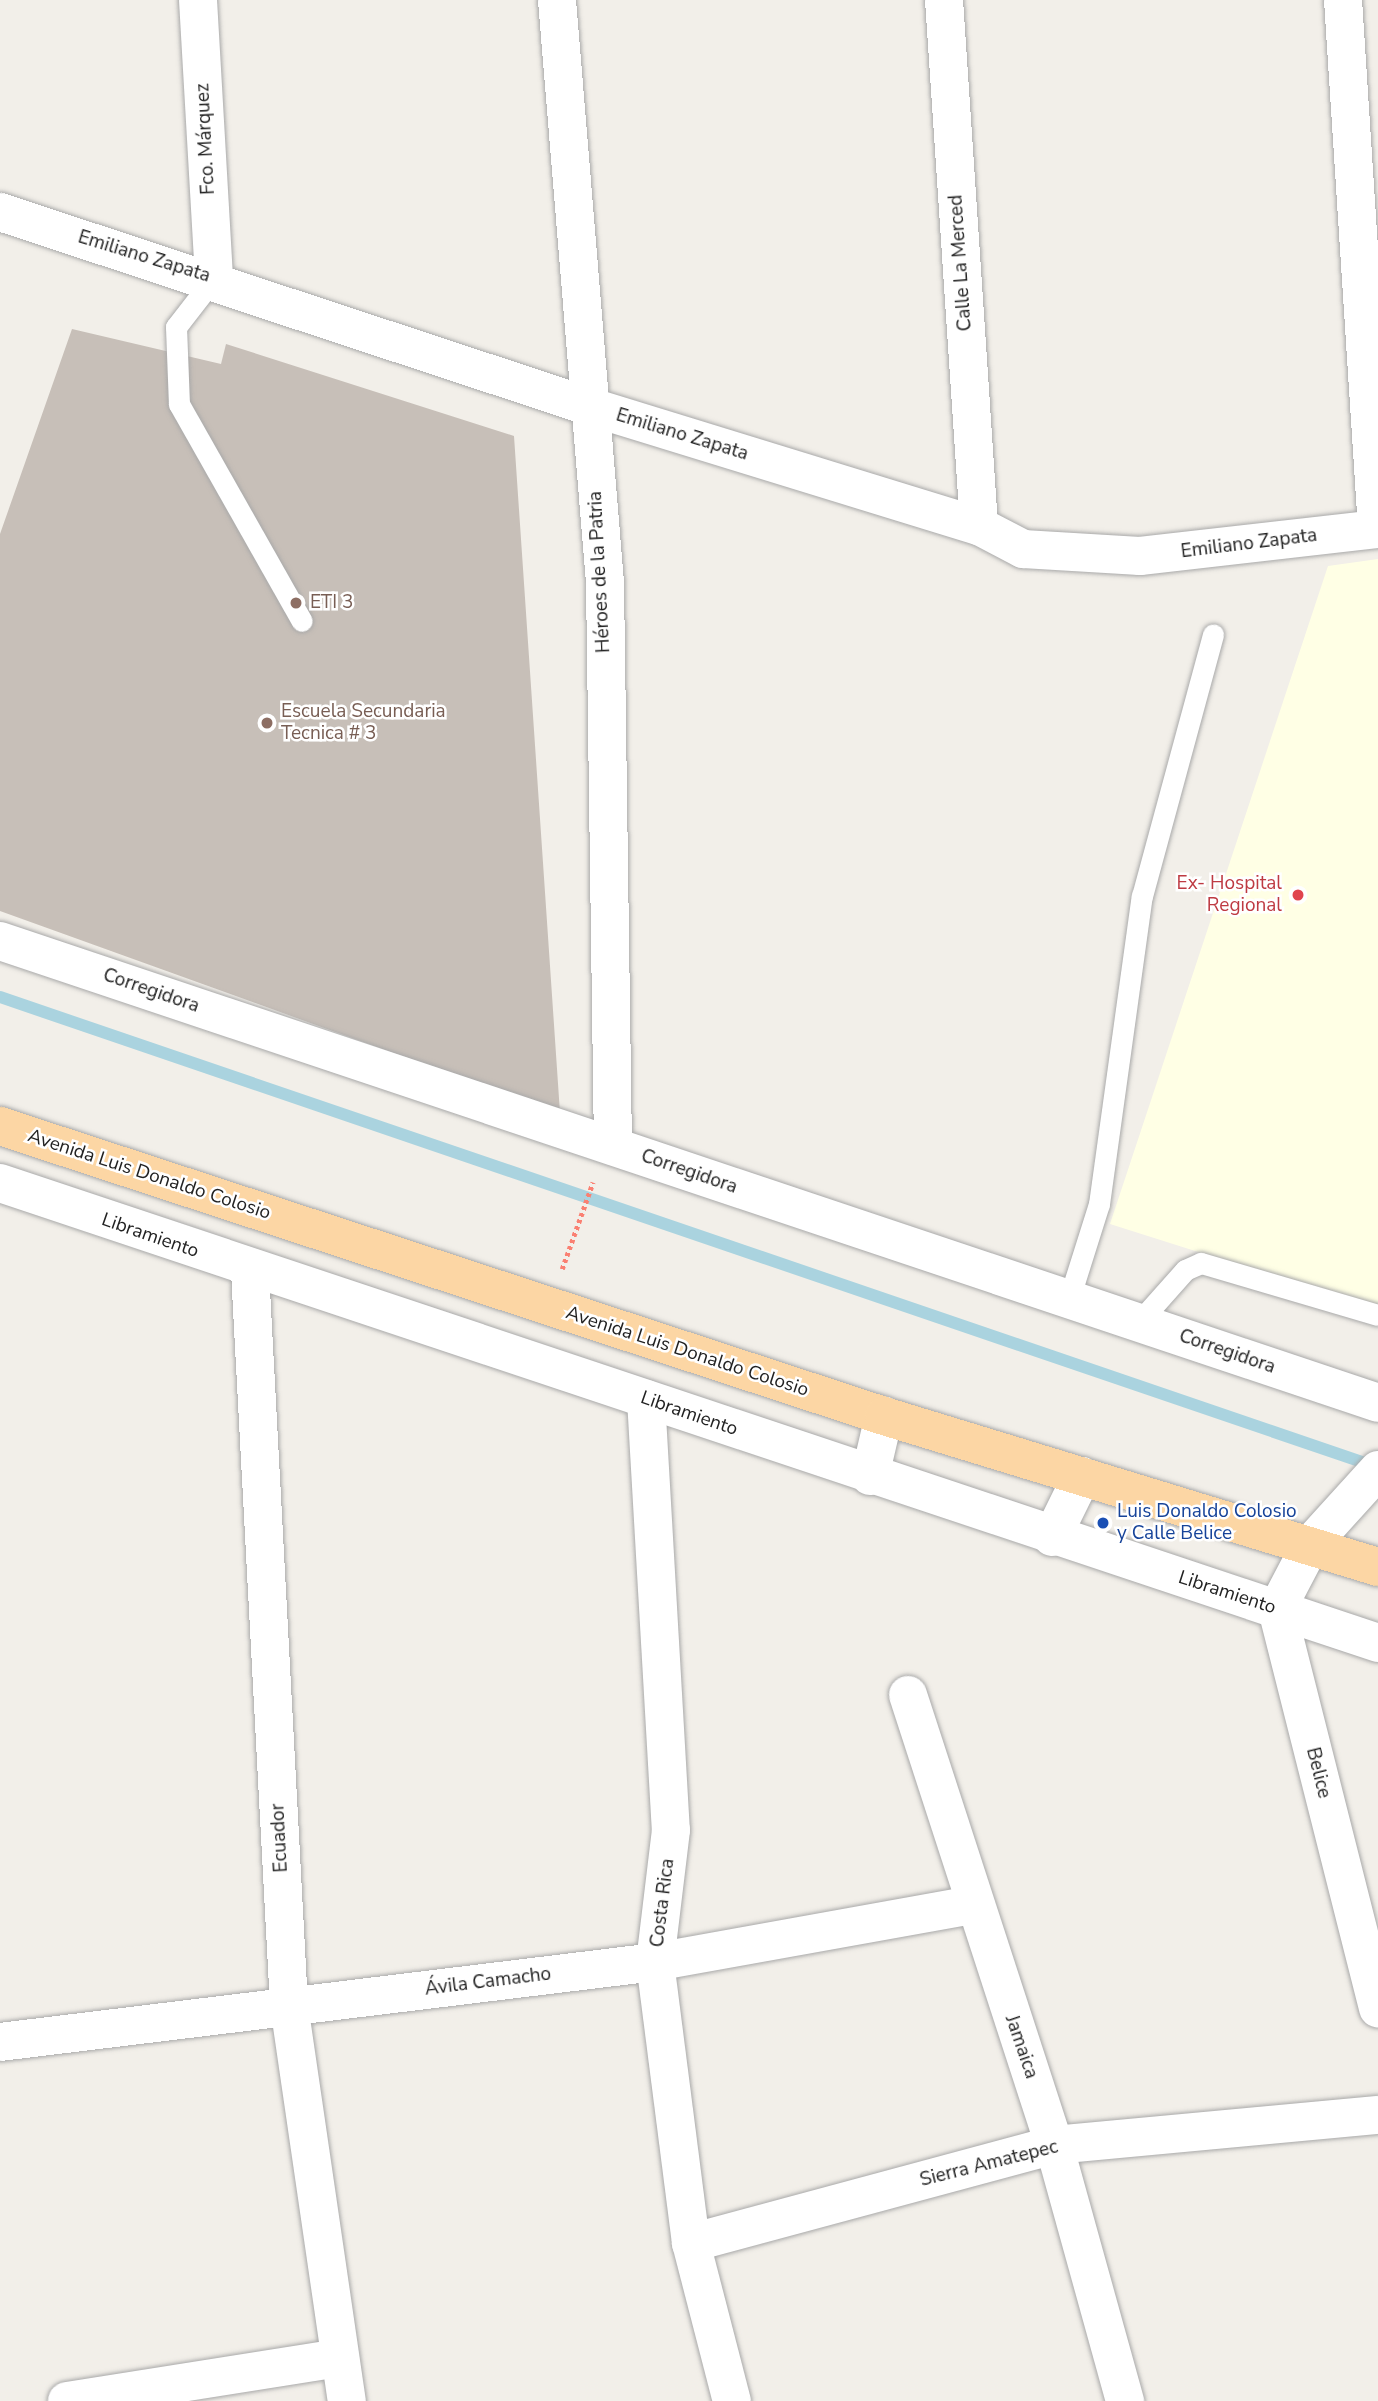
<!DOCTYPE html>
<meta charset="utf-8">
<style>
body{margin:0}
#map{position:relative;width:1378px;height:2401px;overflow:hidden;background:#f2efe9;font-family:"Nunito Sans",sans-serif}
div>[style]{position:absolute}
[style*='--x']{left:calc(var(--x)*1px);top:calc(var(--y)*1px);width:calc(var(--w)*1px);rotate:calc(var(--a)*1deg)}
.education>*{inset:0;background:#ffffe5}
.stream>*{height:12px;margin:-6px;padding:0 6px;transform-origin:6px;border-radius:6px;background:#aad3df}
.building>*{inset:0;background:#c7bfb8}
.path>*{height:4.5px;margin-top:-2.25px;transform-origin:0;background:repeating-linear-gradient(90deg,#fa8072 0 3.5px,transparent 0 7px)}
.roads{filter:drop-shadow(0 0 2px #a9a9a9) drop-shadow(0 0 2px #a9a9a9)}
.service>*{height:21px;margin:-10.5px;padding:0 10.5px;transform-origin:10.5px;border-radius:10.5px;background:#fff}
.minor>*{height:38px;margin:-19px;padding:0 19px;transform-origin:19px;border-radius:19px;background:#fff}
.tertiary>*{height:38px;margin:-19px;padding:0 19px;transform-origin:19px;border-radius:19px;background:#fff}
.primary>*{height:38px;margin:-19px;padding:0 19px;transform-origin:19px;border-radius:19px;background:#fcd6a4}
.dots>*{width:19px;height:19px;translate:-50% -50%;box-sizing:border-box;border:4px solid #fff;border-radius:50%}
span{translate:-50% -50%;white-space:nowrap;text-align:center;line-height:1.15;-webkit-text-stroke:5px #fff;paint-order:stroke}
.street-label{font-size:19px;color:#222}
.education-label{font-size:19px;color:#785e54}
.left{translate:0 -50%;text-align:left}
.health-label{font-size:19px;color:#be3a42}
.right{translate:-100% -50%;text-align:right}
.transit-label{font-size:19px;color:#164399}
</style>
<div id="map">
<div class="education">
<div style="clip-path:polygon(1378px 559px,1378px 1309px,1110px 1224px,1328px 566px)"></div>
</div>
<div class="stream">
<div style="--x:0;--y:997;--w:1452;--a:18.85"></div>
</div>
<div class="building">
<div style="clip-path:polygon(72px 329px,221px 364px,226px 344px,514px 436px,560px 1113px,0 911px,0 534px)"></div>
</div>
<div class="path">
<div style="--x:562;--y:1269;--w:92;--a:-70.4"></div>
</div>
<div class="roads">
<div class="service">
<div style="--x:214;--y:278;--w:62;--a:127.8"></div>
<div style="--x:176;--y:327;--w:77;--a:87.8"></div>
<div style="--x:179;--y:404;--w:249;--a:60.5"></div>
<div style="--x:1069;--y:1299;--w:100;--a:-72.5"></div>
<div style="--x:1099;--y:1204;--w:311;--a:-82.1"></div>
<div style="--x:1142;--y:896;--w:271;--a:-74.8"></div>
<div style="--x:1138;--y:1323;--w:71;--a:-48.4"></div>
<div style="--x:1185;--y:1270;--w:17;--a:-24"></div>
<div style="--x:1201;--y:1263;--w:184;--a:16.4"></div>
</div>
<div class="minor">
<div style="--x:198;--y:0;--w:278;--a:86.7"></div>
<div style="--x:557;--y:0;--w:585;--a:85.29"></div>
<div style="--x:605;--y:583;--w:563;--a:89.19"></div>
<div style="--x:944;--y:0;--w:527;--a:86.19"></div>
<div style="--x:1343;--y:0;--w:530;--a:86.32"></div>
<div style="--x:0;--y:212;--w:619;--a:18.26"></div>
<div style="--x:588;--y:406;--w:409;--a:17.1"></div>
<div style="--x:979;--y:526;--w:50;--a:27.6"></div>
<div style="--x:1023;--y:549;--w:117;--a:3.4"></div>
<div style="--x:1140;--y:556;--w:240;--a:-6.5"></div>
<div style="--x:0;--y:941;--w:1453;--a:18.53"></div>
<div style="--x:0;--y:1183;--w:1453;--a:18.46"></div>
<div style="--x:250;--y:1271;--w:735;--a:86.96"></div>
<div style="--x:289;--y:2005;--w:400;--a:81.7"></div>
<div style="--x:646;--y:1399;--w:432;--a:86.7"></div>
<div style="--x:671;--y:1830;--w:133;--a:96.9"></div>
<div style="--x:655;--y:1962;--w:283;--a:82.7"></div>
<div style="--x:691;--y:2243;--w:163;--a:75.5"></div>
<div style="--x:870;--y:1476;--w:62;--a:-76.9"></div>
<div style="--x:1052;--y:1537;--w:68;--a:-63.8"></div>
<div style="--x:1311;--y:1544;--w:73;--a:117.6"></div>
<div style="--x:1277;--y:1609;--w:412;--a:75.8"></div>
<div style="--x:908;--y:1695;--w:473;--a:72"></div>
<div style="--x:1054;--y:2145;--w:266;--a:74.5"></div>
<div style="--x:0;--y:2042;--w:660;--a:-6.96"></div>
<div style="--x:655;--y:1962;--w:323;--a:-10.2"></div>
<div style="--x:691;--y:2243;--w:376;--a:-15.1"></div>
<div style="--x:1054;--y:2145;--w:325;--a:-5.3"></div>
<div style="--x:67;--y:2401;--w:274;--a:-9"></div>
</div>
<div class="tertiary">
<div style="--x:1311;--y:1544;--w:100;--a:-47.8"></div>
</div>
<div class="primary">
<div style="--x:0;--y:1126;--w:930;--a:18.16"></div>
<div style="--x:884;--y:1416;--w:517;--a:17"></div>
</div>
</div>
<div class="dots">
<div style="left:296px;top:603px;background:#8d6e63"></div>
<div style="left:267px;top:723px;background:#8d6e63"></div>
<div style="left:1298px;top:895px;background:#e0444e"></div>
<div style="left:1103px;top:1523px;background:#1a4fb4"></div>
</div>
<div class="street-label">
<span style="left:206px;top:139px;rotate:-93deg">Fco. Márquez</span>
<span style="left:144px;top:257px;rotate:17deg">Emiliano Zapata</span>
<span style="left:961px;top:263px;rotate:-94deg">Calle La Merced</span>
<span style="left:682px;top:435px;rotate:17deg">Emiliano Zapata</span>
<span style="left:1249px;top:544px;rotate:-7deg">Emiliano Zapata</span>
<span style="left:600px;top:572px;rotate:-93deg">Héroes de la Patria</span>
<span style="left:151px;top:991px;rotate:19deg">Corregidora</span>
<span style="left:689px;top:1172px;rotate:19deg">Corregidora</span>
<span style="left:149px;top:1175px;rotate:18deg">Avenida Luis Donaldo Colosio</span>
<span style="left:150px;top:1236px;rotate:19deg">Libramiento</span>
<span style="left:687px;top:1352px;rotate:18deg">Avenida Luis Donaldo Colosio</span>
<span style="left:1227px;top:1352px;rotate:19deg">Corregidora</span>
<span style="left:689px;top:1414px;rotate:19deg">Libramiento</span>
<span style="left:1227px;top:1593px;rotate:18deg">Libramiento</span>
<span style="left:1318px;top:1773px;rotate:76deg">Belice</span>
<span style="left:280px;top:1838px;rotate:-93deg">Ecuador</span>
<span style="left:663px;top:1903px;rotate:-83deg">Costa Rica</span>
<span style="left:488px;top:1982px;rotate:-7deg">Ávila Camacho</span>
<span style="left:1021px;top:2047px;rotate:71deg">Jamaica</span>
<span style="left:989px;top:2164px;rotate:-14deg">Sierra Amatepec</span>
</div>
<div class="education-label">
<span class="left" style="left:310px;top:603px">ETI 3</span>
<span class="left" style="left:281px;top:723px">Escuela Secundaria<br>Tecnica # 3</span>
</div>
<div class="health-label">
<span class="right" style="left:1282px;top:895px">Ex- Hospital<br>Regional</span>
</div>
<div class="transit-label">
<span class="left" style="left:1117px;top:1523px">Luis Donaldo Colosio<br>y Calle Belice</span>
</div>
</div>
